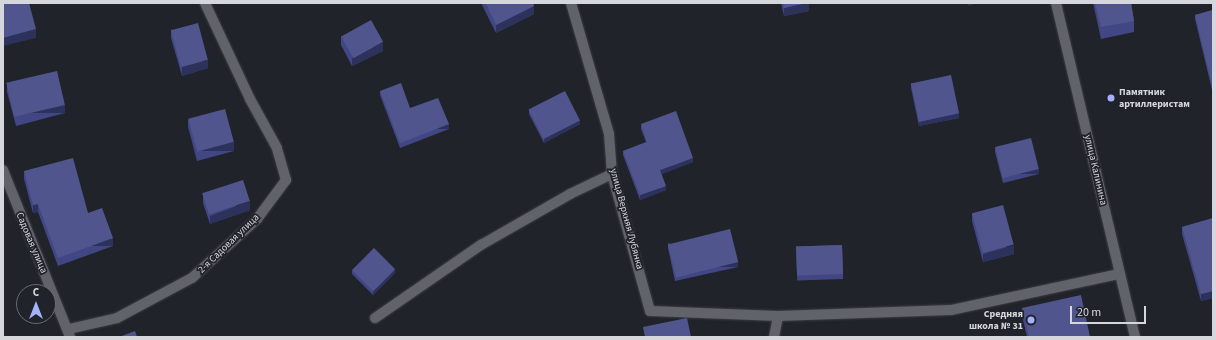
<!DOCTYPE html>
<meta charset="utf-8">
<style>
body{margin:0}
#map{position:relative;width:1216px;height:340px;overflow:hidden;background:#21232a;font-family:"Source Sans 3",sans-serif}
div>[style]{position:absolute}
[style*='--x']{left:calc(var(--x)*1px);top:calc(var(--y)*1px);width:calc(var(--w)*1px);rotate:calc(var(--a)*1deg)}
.roads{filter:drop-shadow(0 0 1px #3c3d42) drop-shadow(0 0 1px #3c3d42)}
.minor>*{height:10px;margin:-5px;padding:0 5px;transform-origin:5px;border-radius:5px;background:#61636b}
.wall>*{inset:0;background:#404784;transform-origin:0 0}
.shaded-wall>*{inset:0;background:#2d325c;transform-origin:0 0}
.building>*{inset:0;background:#50568d;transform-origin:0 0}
.dots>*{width:11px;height:11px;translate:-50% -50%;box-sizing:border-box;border:2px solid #21232a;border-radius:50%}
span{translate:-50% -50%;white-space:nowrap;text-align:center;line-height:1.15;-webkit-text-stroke:3.5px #21232a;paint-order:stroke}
.poi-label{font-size:10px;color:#d6d7dc;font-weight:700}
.left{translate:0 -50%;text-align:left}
.right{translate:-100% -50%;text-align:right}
.street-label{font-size:10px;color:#d6d7dc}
.frame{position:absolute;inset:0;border:4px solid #d6d7dc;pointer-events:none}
.north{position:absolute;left:16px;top:284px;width:40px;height:40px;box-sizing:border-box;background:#21232a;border:1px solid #696b71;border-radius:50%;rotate:0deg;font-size:11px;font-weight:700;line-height:16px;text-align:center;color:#d6d7dc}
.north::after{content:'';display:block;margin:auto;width:14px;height:18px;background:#a4b2fc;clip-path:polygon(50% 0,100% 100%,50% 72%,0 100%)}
.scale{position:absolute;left:1070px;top:306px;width:76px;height:18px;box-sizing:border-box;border:2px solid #d6d7dc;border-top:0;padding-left:5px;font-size:12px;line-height:14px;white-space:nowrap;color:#d6d7dc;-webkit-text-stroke:3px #21232a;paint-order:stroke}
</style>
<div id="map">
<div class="roads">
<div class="minor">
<div style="--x:571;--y:3;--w:136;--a:73.8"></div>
<div style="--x:609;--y:134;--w:40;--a:85.7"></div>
<div style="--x:612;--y:174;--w:142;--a:74.5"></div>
<div style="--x:650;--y:311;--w:128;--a:2.2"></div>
<div style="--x:1056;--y:3;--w:343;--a:76.7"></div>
<div style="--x:3;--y:170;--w:180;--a:68.1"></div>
<div style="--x:375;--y:318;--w:129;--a:-34.6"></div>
<div style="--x:481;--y:245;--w:103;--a:-29.8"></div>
<div style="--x:570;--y:194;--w:47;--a:-25.5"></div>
<div style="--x:69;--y:329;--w:49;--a:-12.9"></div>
<div style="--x:117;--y:318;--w:85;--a:-28.1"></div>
<div style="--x:192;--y:278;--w:88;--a:-42.2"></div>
<div style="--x:257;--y:219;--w:49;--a:-53.4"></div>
<div style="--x:286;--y:180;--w:33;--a:-106"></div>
<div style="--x:277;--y:148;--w:56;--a:-118.9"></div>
<div style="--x:250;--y:99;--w:106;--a:-115.1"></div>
<div style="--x:774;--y:337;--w:21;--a:-79"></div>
<div style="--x:778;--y:316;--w:173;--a:-2"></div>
<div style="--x:951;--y:310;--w:172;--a:-12.1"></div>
</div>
</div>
<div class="wall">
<div style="clip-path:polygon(482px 3px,533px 3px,534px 14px,496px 33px,482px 5px)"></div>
<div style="clip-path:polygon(781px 3px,809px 3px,809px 11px,784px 16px)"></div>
<div style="clip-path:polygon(1093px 3px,1131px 3px,1134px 21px,1134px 32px,1101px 39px)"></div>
<div style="clip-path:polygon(1213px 10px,1213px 90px,1212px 90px,1195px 19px,1195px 15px)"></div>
<div style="clip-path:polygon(171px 29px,208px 68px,182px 76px,171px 38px)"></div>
<div style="clip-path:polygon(341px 36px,383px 51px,352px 66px,341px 45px)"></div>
<div style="clip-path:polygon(911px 83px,959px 118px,919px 126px,911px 88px)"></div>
<div style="clip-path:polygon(7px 84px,65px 113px,16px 126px,7px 92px)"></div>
<div style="clip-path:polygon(380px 91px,410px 108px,449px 129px,400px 148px,380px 95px)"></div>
<div style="clip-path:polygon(529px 110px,580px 124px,544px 143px,529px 114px)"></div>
<div style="clip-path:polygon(188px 119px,234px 151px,197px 161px,188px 127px)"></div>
<div style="clip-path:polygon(641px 124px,693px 162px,661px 174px,666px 190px,640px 200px,623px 155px,623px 151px,646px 142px,641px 129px)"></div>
<div style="clip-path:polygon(995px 148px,1039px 174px,1003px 183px,995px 152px)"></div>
<div style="clip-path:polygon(24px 171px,88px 213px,113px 246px,58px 266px,38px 212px,33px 213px,24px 179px)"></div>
<div style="clip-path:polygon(203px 195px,250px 210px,210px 224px,203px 203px)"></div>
<div style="clip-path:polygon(972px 213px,1014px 254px,983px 262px,972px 221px)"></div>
<div style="clip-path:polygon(1213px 218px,1213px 298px,1201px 301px,1182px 234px,1182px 227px)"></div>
<div style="clip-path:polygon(668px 243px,738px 267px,675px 281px,668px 248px)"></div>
<div style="left:842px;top:245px;width:34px;height:46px;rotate:88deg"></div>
<div style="clip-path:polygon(352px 270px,395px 273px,373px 295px,352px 274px)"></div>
<div style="clip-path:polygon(1022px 308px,1090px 337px,1027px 337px,1022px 316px)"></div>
</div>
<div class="shaded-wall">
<div style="clip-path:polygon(806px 3px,809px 3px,809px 11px,784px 16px,784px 8px)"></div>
<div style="clip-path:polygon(968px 3px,977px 3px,968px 6px)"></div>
<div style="clip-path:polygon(534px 6px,534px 14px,496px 33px,496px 25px)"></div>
<div style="clip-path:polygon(36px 29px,36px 38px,3px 46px,3px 38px)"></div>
<div style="clip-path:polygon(383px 42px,383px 51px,352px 66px,352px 58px)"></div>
<div style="clip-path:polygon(208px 60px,208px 68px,182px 76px,182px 67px)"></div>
<div style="left:65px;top:105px;width:8px;height:51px;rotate:90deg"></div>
<div style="clip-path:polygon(959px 113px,959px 118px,919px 126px,919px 122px)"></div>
<div style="clip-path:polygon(580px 120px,580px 124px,544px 143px,544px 138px)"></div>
<div style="left:449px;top:124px;width:5px;height:53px;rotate:90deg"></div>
<div style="left:234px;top:142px;width:9px;height:38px;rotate:90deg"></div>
<div style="clip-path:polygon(693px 158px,693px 162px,660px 175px,660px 170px)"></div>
<div style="left:1039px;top:169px;width:5px;height:37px;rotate:90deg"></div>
<div style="clip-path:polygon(666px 186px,666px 190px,640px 200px,640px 195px)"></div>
<div style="clip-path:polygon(250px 201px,250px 210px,210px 224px,210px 216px)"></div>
<div style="clip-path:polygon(38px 204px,38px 212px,33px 213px,33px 205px)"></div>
<div style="left:113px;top:238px;width:8px;height:59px;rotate:90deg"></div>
<div style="clip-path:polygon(1014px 245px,1014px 254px,983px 262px,983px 254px)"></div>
<div style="left:738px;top:262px;width:5px;height:65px;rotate:90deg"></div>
<div style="clip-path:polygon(395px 269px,395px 273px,373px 295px,373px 291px)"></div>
<div style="clip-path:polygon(1213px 291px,1213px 298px,1201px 301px,1201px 294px)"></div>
</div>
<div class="building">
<div style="clip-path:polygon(3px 3px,29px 3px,36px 29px,3px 38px)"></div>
<div style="clip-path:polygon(486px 3px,533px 3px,534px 6px,496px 25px)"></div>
<div style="clip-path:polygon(783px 3px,806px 3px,784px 8px)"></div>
<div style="clip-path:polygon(1095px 3px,1131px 3px,1134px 21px,1101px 27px)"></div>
<div style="clip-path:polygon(1213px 10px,1213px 85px,1212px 85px,1195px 15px)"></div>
<div style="left:371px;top:20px;width:25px;height:34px;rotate:61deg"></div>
<div style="left:198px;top:23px;width:38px;height:28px;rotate:75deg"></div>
<div style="left:57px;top:71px;width:35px;height:52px;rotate:77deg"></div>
<div style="left:951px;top:75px;width:39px;height:41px;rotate:78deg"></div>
<div style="clip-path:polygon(401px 83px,410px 108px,438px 98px,449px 124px,400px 143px,380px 91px)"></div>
<div style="left:565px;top:91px;width:33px;height:41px;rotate:63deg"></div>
<div style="left:225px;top:109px;width:34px;height:38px;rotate:75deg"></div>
<div style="clip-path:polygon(676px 111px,693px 158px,660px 170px,666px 186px,640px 195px,623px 151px,647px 142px,641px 124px)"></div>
<div style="left:1031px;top:138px;width:32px;height:37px;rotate:76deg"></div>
<div style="clip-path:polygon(73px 158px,88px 213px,102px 208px,113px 238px,58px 258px,38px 204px,33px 205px,24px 171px)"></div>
<div style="left:243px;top:180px;width:22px;height:43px;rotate:72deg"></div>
<div style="left:1003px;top:205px;width:41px;height:32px;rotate:75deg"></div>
<div style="clip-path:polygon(1213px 218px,1213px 291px,1201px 294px,1182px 227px)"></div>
<div style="left:730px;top:229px;width:34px;height:64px;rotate:76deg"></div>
<div style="left:842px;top:245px;width:29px;height:46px;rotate:88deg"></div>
<div style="left:374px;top:248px;width:30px;height:31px;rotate:45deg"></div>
<div style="clip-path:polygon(1081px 295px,1090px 337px,1029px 337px,1022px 308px)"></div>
<div style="clip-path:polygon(687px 318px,691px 337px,645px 337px,643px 327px)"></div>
<div style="clip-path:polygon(135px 331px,137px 337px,119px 337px)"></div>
</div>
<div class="dots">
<div style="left:1111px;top:98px;background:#a4b2fc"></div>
<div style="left:1031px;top:320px;background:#a4b2fc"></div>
</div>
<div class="poi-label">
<span class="left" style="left:1119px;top:98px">Памятник<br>артиллеристам</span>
<span class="right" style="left:1023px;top:320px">Средняя<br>школа № 31</span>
</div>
<div class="street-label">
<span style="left:1095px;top:170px;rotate:77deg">улица Калинина</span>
<span style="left:626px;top:219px;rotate:75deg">улица Верхняя Лубянка</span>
<span style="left:31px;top:243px;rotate:67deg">Садовая улица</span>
<span style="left:229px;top:244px;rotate:-44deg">2-я Садовая улица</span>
</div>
<div class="frame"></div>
<div class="north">С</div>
<div class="scale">20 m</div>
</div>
